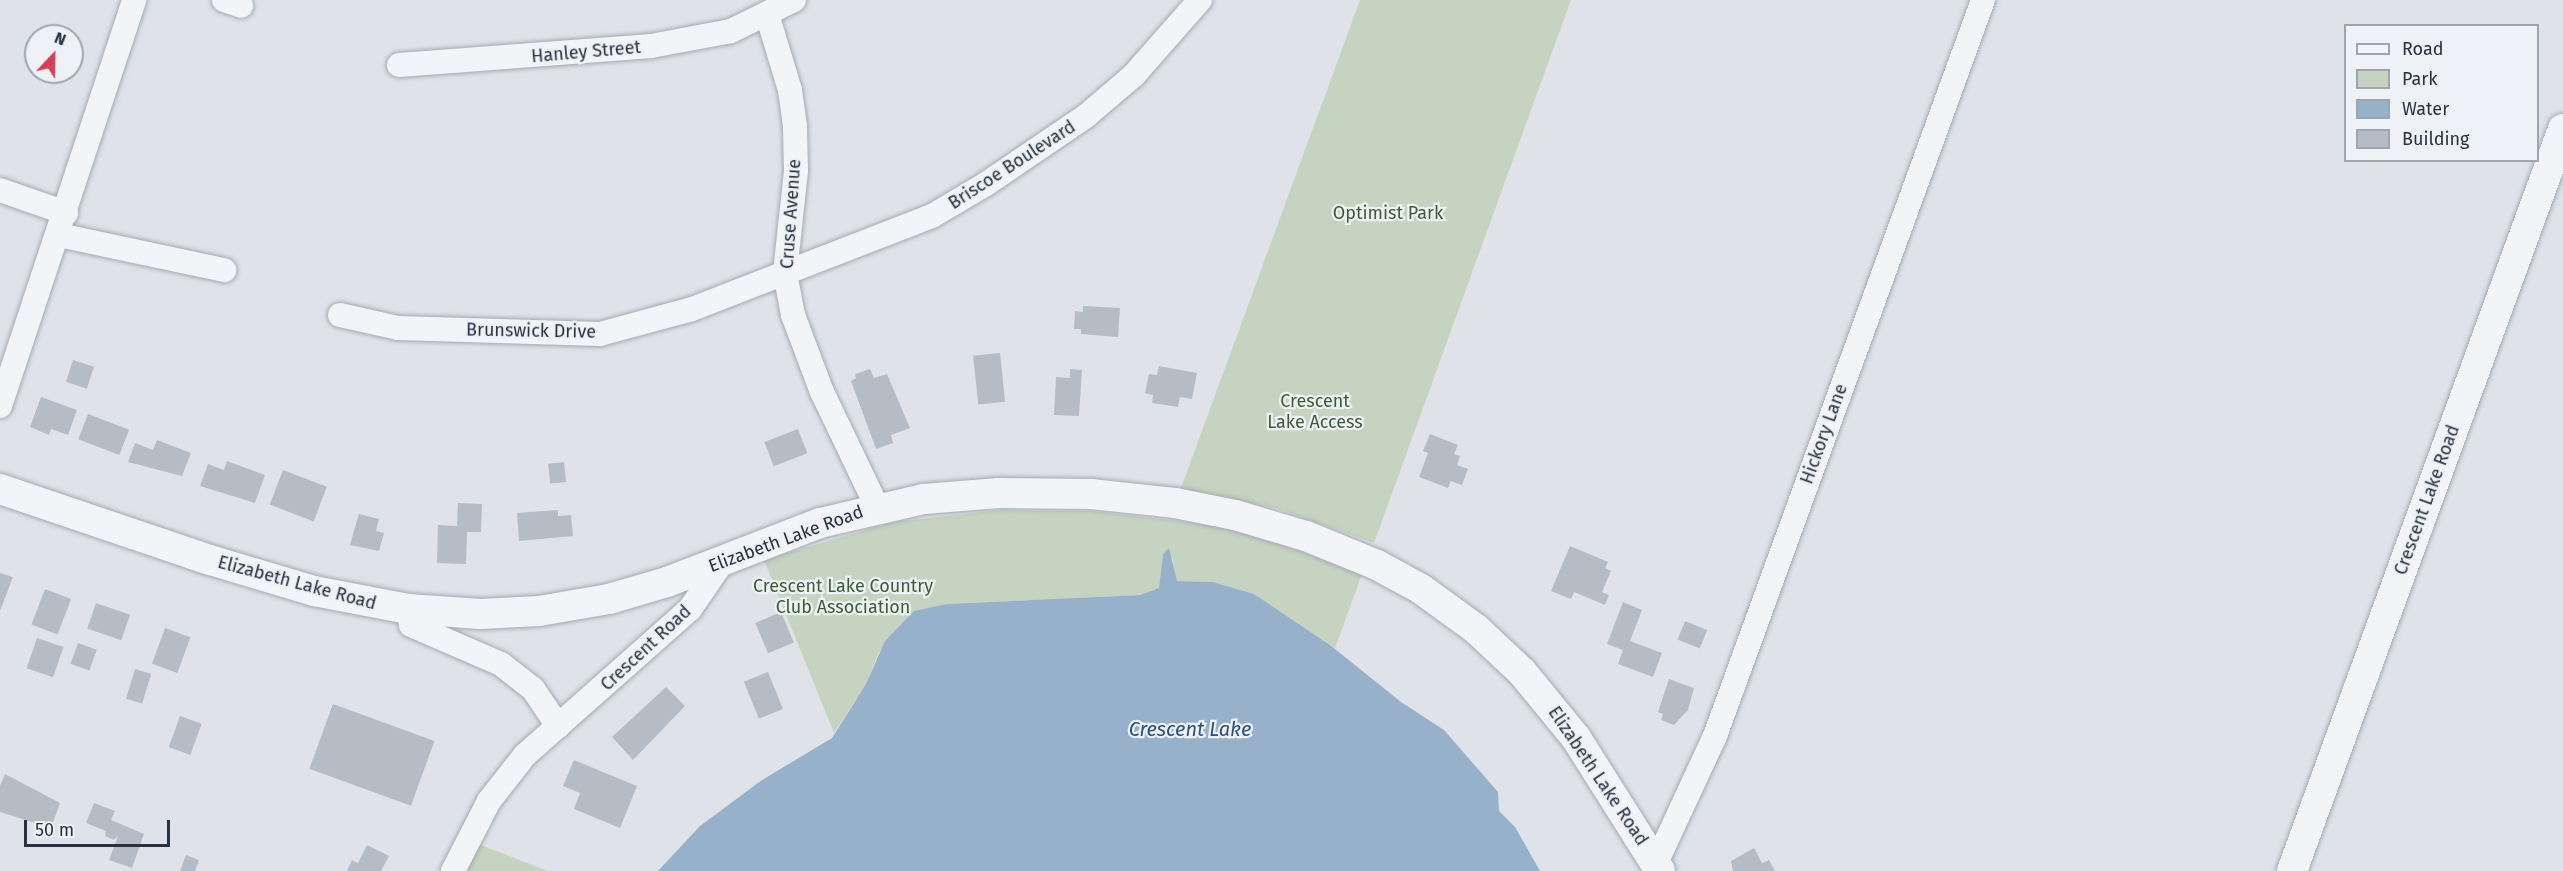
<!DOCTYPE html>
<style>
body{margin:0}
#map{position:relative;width:2563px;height:871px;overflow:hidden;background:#dfe3e9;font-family:"Fira Sans",sans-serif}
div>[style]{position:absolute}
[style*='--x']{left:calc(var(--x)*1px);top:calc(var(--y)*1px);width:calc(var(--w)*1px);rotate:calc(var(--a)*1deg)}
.green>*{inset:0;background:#c5d3c0}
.water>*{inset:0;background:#98b1cb}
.building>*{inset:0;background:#b6bcc6;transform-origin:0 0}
.roads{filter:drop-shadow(0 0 2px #a4aab3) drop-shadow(0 0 2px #a4aab3)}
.minor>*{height:24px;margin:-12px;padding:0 12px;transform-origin:12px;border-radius:12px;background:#f2f4f7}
.tertiary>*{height:30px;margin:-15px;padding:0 15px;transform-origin:15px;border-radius:15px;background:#f2f4f7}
span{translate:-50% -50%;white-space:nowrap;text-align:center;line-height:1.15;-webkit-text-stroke:4.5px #eef2f6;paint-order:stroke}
.street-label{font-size:18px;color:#273141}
.park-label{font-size:18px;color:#3c5d34}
.water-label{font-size:20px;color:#2f5076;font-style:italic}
.legend{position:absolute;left:2344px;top:24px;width:195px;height:138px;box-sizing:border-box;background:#eef2f6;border:2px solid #9ea5ae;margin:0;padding:8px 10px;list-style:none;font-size:18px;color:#273141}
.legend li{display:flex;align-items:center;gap:12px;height:30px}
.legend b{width:30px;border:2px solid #9ea5ae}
.north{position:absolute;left:24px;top:24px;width:60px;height:60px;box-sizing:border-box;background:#eef2f6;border:2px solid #9ea5ae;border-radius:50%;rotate:22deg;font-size:16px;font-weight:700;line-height:24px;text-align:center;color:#273141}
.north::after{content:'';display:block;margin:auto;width:21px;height:27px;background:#d43e56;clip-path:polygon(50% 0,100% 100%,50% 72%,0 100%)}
.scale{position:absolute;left:24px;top:820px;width:146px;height:27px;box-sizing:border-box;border:3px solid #273141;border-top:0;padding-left:8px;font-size:18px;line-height:21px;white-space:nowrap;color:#273141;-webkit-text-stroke:4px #eef2f6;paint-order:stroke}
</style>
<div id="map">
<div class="green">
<div style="clip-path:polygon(1360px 0,1571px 0,1374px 543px,1276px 508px,1181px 488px)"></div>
<div style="clip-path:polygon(1001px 510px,1091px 511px,1213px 525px,1267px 539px,1362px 574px,1335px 648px,1254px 594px,1213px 582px,1177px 581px,1174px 578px,1173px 559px,1163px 554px,1159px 588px,1140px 595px,947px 604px,915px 611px,879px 652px,866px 684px,834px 733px,764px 560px,893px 522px)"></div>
<div style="clip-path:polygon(478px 844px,548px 871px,464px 871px)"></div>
</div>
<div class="water">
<div style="clip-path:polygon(1169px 548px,1177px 581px,1213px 582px,1254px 594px,1330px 645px,1401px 702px,1444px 730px,1498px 792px,1499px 811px,1515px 827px,1540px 871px,658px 871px,700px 826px,762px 780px,832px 738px,866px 684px,885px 641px,914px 611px,947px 604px,1140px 595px,1159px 588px,1163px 554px)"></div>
</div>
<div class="building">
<div style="clip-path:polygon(1083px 306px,1120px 308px,1118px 337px,1081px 334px,1081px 329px,1074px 329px,1075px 311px,1083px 312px)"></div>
<div style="left:1000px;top:353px;width:49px;height:27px;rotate:84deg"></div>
<div style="left:73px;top:360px;width:22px;height:23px;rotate:18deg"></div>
<div style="clip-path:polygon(1159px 366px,1197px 373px,1192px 399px,1180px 397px,1178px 407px,1152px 403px,1153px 395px,1145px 393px,1149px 374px,1157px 375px)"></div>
<div style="clip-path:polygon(870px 369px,874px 378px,887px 374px,910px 428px,891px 435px,893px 443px,876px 449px,851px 381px,856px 378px,855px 374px)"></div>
<div style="clip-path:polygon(1070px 369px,1082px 370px,1079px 416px,1054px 415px,1056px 377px,1070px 378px)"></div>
<div style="clip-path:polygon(41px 397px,77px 410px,68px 435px,51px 429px,49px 435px,30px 427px)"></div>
<div style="left:88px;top:414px;width:44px;height:27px;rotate:21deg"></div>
<div style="left:798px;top:429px;width:26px;height:36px;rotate:69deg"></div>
<div style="clip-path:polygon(1430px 434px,1458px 445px,1454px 454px,1460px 456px,1457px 465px,1468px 469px,1462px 485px,1451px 481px,1448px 488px,1419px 477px,1428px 453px,1423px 451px)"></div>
<div style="clip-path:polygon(157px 440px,191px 453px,182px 476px,128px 462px,135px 443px,153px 450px)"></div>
<div style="clip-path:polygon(227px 461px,265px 475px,255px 503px,200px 486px,208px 464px,224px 470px)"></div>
<div style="left:564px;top:462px;width:20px;height:16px;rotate:84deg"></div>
<div style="left:283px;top:470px;width:47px;height:37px;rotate:21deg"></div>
<div style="clip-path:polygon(458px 503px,482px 504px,481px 532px,467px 532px,466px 564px,437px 563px,438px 525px,457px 526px)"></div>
<div style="clip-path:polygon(558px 510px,558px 516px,571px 515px,573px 536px,519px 541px,517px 513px)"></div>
<div style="clip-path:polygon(359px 514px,379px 519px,376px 531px,384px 533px,379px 551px,350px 545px)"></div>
<div style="clip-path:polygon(1570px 546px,1608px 562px,1605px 568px,1611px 571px,1602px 592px,1609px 595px,1605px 605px,1574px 592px,1571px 599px,1551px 591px)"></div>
<div style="clip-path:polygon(0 573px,13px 577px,0 611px)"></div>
<div style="left:45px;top:589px;width:28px;height:38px;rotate:21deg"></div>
<div style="clip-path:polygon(1623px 602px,1642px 610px,1630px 641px,1662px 653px,1653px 677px,1618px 664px,1623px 650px,1607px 644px)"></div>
<div style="left:96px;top:603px;width:36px;height:27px;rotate:19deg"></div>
<div style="left:781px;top:612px;width:33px;height:28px;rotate:67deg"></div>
<div style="left:1685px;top:621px;width:24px;height:20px;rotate:22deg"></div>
<div style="left:165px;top:628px;width:27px;height:38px;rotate:20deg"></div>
<div style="left:37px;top:638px;width:28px;height:32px;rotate:19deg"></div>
<div style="left:78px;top:643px;width:20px;height:22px;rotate:20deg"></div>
<div style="left:135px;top:669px;width:17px;height:31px;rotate:17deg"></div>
<div style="left:768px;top:672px;width:40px;height:26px;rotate:68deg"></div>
<div style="clip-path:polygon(1669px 679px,1694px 688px,1688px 710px,1674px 725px,1661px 720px,1663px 714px,1658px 712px)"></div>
<div style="clip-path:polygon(666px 687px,685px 706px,633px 760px,612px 737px)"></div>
<div style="left:333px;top:704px;width:108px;height:69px;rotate:20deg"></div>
<div style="left:180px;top:716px;width:23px;height:33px;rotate:20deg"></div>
<div style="clip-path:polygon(574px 760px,637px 786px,620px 828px,574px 809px,580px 793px,563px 786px)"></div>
<div style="clip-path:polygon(5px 774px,60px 803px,51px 828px,0 812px,0 786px)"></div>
<div style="clip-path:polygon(94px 803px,115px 811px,111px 820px,144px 834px,132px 868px,109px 860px,118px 836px,114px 840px,105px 836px,106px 831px,86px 823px)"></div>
<div style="clip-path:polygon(367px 845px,389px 856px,381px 871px,347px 871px,352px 860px,358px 863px)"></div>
<div style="clip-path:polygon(1754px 848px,1762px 863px,1769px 860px,1775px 871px,1733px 871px,1731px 861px)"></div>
<div style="clip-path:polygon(186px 855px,199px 860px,195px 871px,180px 871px)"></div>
</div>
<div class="roads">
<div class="minor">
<div style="--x:224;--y:0;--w:18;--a:19"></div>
<div style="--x:767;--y:14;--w:79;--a:73.2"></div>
<div style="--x:790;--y:90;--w:37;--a:82"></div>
<div style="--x:795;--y:127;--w:44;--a:88.7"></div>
<div style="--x:796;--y:171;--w:103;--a:96.2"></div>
<div style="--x:785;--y:273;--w:43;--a:79.2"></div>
<div style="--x:793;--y:315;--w:82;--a:69.4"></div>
<div style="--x:822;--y:392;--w:127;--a:64.4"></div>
<div style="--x:399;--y:65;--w:253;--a:-4.3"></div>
<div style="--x:651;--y:46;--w:81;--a:-10.6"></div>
<div style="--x:731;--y:31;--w:70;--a:-26.2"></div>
<div style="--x:0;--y:190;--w:70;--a:19.2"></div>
<div style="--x:59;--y:235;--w:169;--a:12"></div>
<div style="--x:340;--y:315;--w:59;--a:12.6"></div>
<div style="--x:398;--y:328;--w:202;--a:1.7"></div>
<div style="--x:600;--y:334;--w:95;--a:-15.2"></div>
<div style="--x:692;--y:309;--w:257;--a:-21.2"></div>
<div style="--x:932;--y:216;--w:63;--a:-30.7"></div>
<div style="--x:986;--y:184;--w:121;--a:-34.2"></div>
<div style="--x:1086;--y:116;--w:63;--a:-40.5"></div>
<div style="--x:1134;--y:75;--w:100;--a:-48.7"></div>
<div style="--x:0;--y:406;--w:428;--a:-71.7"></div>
<div style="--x:408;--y:609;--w:16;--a:79"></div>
<div style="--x:411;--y:625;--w:98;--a:23.4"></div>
<div style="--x:501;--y:664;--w:41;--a:38"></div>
<div style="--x:533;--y:689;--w:45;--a:56"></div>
<div style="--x:1656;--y:863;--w:140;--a:-65.1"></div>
<div style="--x:1715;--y:736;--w:783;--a:-69.99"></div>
<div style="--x:453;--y:871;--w:79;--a:-62.8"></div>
<div style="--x:489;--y:801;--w:58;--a:-52"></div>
<div style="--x:525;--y:755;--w:220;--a:-41.5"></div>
<div style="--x:690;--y:609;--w:58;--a:-55.5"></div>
</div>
<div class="tertiary">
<div style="--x:0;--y:489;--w:222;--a:18.7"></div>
<div style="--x:210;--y:560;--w:109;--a:16.6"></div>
<div style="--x:314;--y:591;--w:96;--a:10.8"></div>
<div style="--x:408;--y:609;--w:73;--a:3.9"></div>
<div style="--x:481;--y:614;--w:58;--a:-3"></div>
<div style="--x:539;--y:611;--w:71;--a:-9.7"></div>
<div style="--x:609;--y:599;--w:60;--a:-16.3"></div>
<div style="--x:667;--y:582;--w:164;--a:-21.1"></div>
<div style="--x:820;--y:523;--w:107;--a:-13"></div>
<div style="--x:924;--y:499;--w:75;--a:-4.6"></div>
<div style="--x:999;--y:493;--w:92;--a:0.6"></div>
<div style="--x:1091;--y:494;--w:84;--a:6.1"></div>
<div style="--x:1175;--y:503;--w:61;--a:11.3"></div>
<div style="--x:1235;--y:515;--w:74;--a:16.5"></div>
<div style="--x:1306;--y:536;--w:77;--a:22.2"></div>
<div style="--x:1377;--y:565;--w:50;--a:28.6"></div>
<div style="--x:1421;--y:589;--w:68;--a:36"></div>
<div style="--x:1476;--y:629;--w:63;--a:43.1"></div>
<div style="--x:1522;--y:672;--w:85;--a:50.7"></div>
<div style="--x:1576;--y:738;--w:157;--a:57.7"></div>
<div style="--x:2292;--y:871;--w:790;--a:-69.94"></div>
</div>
</div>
<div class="street-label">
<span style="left:586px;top:52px;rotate:-5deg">Hanley Street</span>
<span style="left:1012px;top:165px;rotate:-33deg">Briscoe Boulevard</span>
<span style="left:791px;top:214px;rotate:-86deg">Cruse Avenue</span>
<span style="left:531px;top:331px;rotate:1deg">Brunswick Drive</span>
<span style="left:1824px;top:434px;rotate:-70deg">Hickory Lane</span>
<span style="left:2427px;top:500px;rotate:-70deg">Crescent Lake Road</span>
<span style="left:786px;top:539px;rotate:-20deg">Elizabeth Lake Road</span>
<span style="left:297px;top:583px;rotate:15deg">Elizabeth Lake Road</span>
<span style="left:646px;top:648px;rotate:-43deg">Crescent Road</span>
<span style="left:1598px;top:776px;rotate:56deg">Elizabeth Lake Road</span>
</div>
<div class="park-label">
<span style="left:1388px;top:213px">Optimist Park</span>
<span style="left:1315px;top:412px">Crescent<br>Lake Access</span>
<span style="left:843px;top:597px">Crescent Lake Country<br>Club Association</span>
</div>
<div class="water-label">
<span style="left:1190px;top:729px">Crescent Lake</span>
</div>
<ul class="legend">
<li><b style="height:8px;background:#f2f4f7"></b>Road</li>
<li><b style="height:16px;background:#c5d3c0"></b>Park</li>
<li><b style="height:16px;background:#98b1cb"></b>Water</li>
<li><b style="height:16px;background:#b6bcc6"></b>Building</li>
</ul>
<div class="north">N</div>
<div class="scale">50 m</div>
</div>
